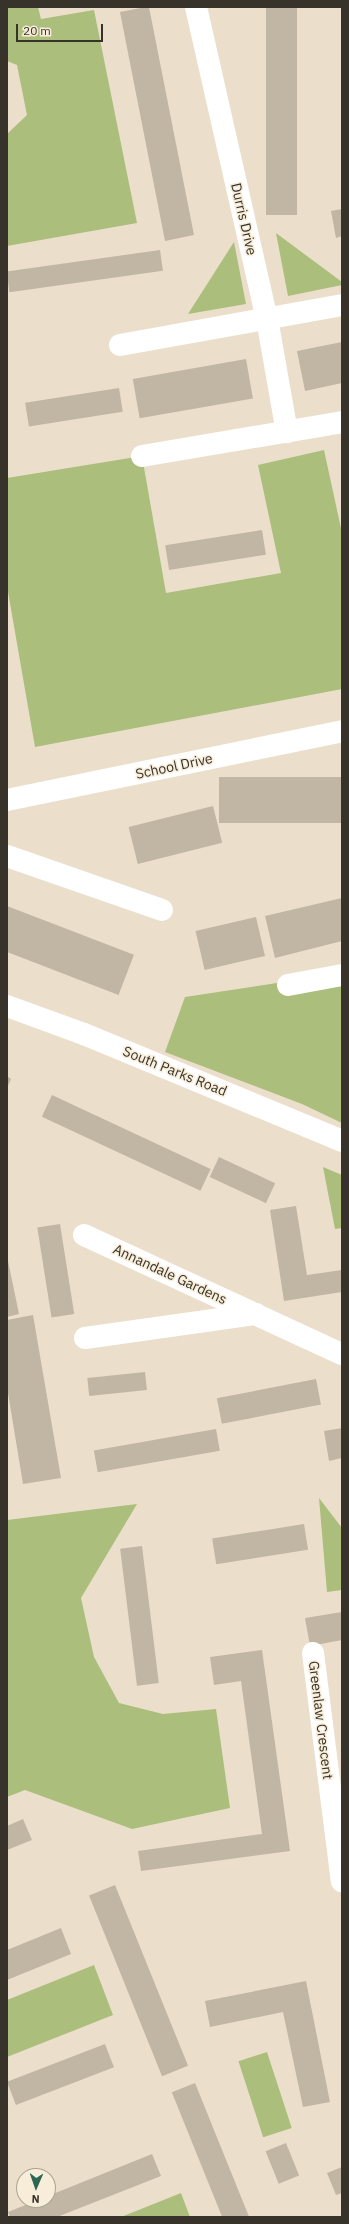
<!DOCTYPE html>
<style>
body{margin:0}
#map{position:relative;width:349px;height:2224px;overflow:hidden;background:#ebdfcc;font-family:"IBM Plex Sans",sans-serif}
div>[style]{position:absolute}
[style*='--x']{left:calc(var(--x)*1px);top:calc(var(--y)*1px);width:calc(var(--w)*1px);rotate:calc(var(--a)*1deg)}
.green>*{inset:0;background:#abbe7b;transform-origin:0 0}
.building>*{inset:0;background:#c1b6a3;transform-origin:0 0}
.minor>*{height:22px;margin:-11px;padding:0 11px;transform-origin:11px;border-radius:11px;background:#fff}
span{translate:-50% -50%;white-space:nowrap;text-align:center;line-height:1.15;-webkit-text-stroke:3px #f8edd9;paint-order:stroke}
.street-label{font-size:14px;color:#37332b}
.frame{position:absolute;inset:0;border:8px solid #37332b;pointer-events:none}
.north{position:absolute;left:16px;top:2168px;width:40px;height:40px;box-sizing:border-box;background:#f8edd9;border:1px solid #aba393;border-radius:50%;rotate:182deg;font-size:11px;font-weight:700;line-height:16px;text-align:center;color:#37332b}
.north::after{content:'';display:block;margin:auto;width:14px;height:18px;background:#2a6854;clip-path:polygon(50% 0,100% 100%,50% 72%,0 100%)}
.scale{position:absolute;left:16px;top:24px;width:87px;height:18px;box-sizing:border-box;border:2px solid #37332b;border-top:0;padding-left:5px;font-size:12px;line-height:14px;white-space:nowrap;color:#37332b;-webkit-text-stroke:3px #f8edd9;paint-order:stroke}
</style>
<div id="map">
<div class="green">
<div style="clip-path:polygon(7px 7px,38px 7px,41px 19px,94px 10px,137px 223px,7px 246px,7px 134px,27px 115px,17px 65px,7px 61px)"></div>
<div style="clip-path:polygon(276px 233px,342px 282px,342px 285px,288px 296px)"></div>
<div style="clip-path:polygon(234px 242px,246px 304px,188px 314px)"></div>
<div style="clip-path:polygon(324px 450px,342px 533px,342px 689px,35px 747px,7px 586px,7px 478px,142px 456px,166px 593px,281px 573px,258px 465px)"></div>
<div style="clip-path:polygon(342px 973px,342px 1123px,302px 1104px,165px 1052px,185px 997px)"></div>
<div style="clip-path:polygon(323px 1167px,342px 1175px,342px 1228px,335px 1229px)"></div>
<div style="clip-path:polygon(319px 1498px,342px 1528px,342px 1590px,327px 1592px)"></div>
<div style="clip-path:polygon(137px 1504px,81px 1598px,94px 1657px,119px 1703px,163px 1714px,216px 1709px,230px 1808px,132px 1829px,25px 1790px,7px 1797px,7px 1520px)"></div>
<div style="clip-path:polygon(94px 1965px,113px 2015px,7px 2057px,7px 2000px)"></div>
<div style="left:267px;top:2052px;width:80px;height:30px;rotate:72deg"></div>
<div style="clip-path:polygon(181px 2193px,190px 2217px,121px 2217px)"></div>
</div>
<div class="building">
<div style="clip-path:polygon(146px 7px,149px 7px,194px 235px,165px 241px,120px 12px)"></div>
<div style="left:266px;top:7px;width:31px;height:208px"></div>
<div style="clip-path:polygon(342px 209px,342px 236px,336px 238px,331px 211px)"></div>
<div style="left:160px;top:250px;width:21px;height:155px;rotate:82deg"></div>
<div style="clip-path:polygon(342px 342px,342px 383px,305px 391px,297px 351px)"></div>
<div style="left:246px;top:359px;width:40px;height:115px;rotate:80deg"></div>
<div style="left:119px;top:388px;width:24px;height:95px;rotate:81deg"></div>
<div style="left:262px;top:530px;width:25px;height:98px;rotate:81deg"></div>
<div style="left:342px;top:777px;width:46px;height:123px;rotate:90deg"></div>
<div style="left:213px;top:806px;width:38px;height:87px;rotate:76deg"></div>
<div style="clip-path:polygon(342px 898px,342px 941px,275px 958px,265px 916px)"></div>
<div style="left:7px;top:906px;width:136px;height:43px;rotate:21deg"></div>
<div style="left:256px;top:917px;width:40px;height:62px;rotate:77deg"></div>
<div style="clip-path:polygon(7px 1076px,11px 1079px,7px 1088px)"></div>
<div style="left:52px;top:1095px;width:175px;height:24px;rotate:25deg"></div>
<div style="left:219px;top:1157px;width:62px;height:22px;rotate:25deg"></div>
<div style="clip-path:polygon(296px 1206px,307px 1275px,342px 1270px,342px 1292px,284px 1301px,270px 1210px)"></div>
<div style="left:60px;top:1224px;width:91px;height:23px;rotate:81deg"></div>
<div style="clip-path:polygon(7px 1256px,19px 1314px,7px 1317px)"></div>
<div style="clip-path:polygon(33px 1315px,61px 1478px,23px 1484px,7px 1387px,7px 1320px)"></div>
<div style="left:145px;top:1372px;width:18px;height:58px;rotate:84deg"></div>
<div style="left:316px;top:1379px;width:26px;height:101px;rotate:79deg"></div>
<div style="clip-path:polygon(342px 1428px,342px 1458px,329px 1461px,324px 1431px)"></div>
<div style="left:216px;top:1429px;width:22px;height:124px;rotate:80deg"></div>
<div style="left:304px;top:1524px;width:26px;height:93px;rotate:81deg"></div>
<div style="left:142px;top:1546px;width:138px;height:22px;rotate:83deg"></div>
<div style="clip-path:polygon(342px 1612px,342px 1640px,310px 1646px,305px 1618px)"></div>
<div style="clip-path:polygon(262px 1650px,290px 1851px,141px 1871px,138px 1851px,262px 1834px,241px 1681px,214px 1685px,210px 1657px)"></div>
<div style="clip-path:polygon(23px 1819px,32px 1840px,7px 1850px,7px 1826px)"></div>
<div style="left:115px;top:1885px;width:195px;height:28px;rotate:68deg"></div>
<div style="clip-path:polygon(61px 1928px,71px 1954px,7px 1980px,7px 1950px)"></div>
<div style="clip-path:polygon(306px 1981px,330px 2102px,303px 2107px,283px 2012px,210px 2027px,205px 2001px)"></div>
<div style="left:105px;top:2044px;width:25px;height:105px;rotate:69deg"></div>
<div style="left:195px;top:2083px;width:144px;height:25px;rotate:68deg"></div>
<div style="left:286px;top:2143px;width:35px;height:22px;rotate:68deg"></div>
<div style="clip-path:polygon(152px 2154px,161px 2176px,57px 2217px,10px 2217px,8px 2212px,38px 2200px,48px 2200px,48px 2196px)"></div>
<div style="clip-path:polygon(342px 2167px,342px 2193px,336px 2195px,327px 2173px)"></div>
</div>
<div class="minor">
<div style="--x:196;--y:7;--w:320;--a:77.2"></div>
<div style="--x:267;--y:319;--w:115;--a:80"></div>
<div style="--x:120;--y:345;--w:226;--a:-10.2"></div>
<div style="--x:142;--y:456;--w:203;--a:-9.6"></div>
<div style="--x:7;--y:800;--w:342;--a:-11.6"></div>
<div style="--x:7;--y:856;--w:164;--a:19.2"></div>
<div style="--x:288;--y:985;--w:55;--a:-10.5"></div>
<div style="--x:7;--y:1006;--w:82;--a:20"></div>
<div style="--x:84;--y:1034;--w:279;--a:22.5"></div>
<div style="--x:84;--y:1235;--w:284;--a:24.8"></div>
<div style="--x:85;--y:1338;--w:173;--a:-8"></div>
<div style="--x:313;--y:1653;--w:230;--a:82.8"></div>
</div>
<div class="street-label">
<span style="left:244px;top:219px;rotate:77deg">Durris Drive</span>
<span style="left:174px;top:766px;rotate:-12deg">School Drive</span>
<span style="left:175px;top:1071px;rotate:22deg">South Parks Road</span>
<span style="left:170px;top:1274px;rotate:25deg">Annandale Gardens</span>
<span style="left:321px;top:1720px;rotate:83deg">Greenlaw Crescent</span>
</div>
<div class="frame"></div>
<div class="north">N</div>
<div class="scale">20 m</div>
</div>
